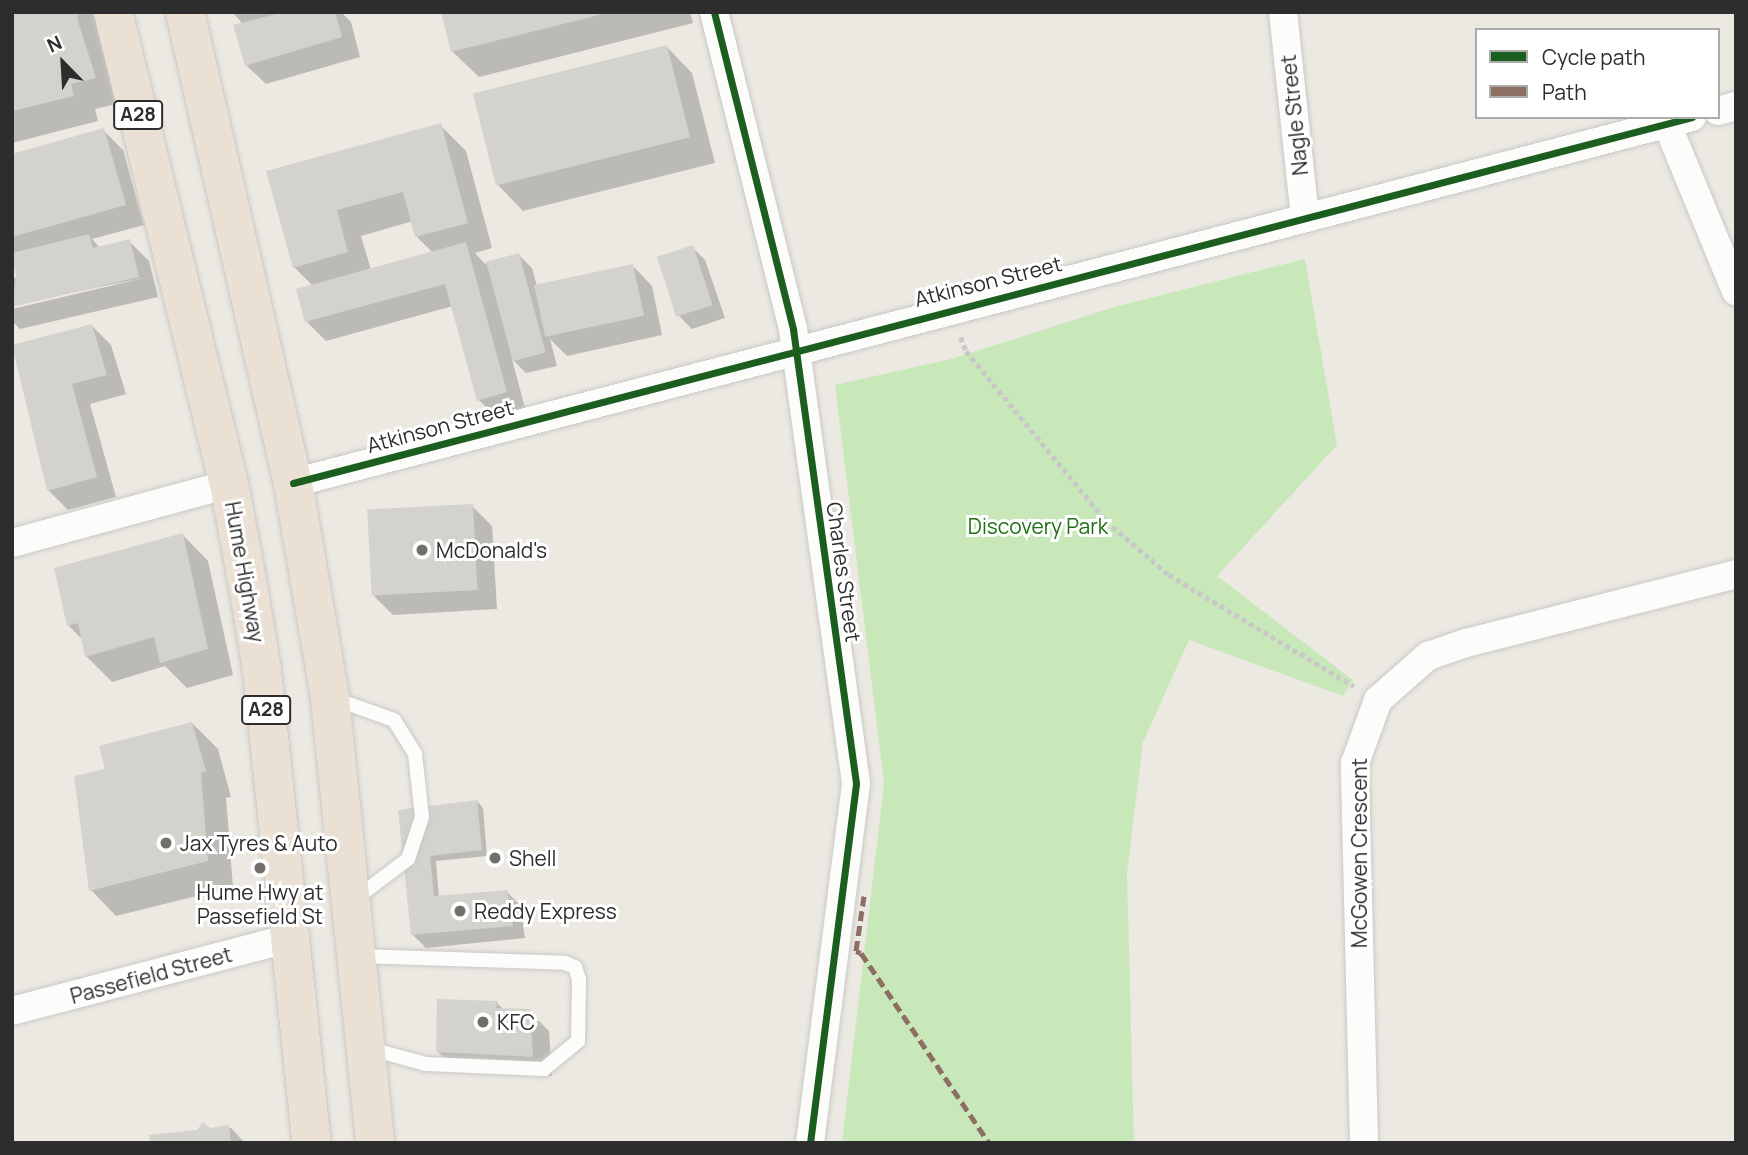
<!DOCTYPE html>
<style>
body{margin:0}
#map{position:relative;width:1748px;height:1155px;overflow:hidden;background:#ece9e2;font-family:Manrope,sans-serif}
div>[style]{position:absolute}
[style*='--x']{left:calc(var(--x)*1px);top:calc(var(--y)*1px);width:calc(var(--w)*1px);rotate:calc(var(--a)*1deg)}
.green>*{inset:0;background:#c9e8ba}
.shadow>*{inset:0;background:#0003}
.building>*{inset:0;background:#d4d2cd;transform-origin:0 0}
.path>*{height:4.5px;margin-top:-2.25px;transform-origin:0;background:repeating-linear-gradient(90deg,#c8c8c8 0 5px,transparent 0 8.5px)}
.roads{filter:drop-shadow(0 0 2px #c9c8c7) drop-shadow(0 0 2px #c9c8c7)}
.lane>*{height:14px;margin:-7px;padding:0 7px;transform-origin:7px;border-radius:7px;background:#fcfcfb}
.street>*{height:28px;margin:-14px;padding:0 14px;transform-origin:14px;border-radius:14px;background:#fcfcfb}
.highway>*{height:38px;margin:-19px;padding:0 19px;transform-origin:19px;border-radius:19px;background:#eae0d4}
.quiet>*{height:5px;margin-top:-2.5px;transform-origin:0;background:repeating-linear-gradient(90deg,#8d6e63 0 10px,transparent 0 15px)}
.cycleway>*{height:7px;margin:-3.5px;padding:0 3.5px;transform-origin:3.5px;border-radius:3.5px;background:#1b5e20}
.dots>*{width:19px;height:19px;translate:-50% -50%;box-sizing:border-box;border:4px solid #fff;border-radius:50%}
span{translate:-50% -50%;white-space:nowrap;text-align:center;line-height:1.15;-webkit-text-stroke:6px #fff;paint-order:stroke}
.shield-label span{padding:2px 5px;background:#fff;border:2px solid;border-radius:5px;-webkit-text-stroke-width:0}
.shield-label{font-size:19px;color:#2d2d2d;font-weight:700}
.street-label{font-size:21px;color:#2d2d2d}
.park-label{font-size:21px;color:#207016}
.poi-label{font-size:21px;color:#2d2d2d}
.left{translate:0 -50%;text-align:left}
.frame{position:absolute;inset:0;border:14px solid #2d2d2d;pointer-events:none}
.legend{position:absolute;left:1475px;top:28px;width:245px;height:91px;box-sizing:border-box;background:#fff;border:2px solid #ababab;margin:0;padding:9px 12px;list-style:none;font-size:21px;color:#2d2d2d}
.legend li{display:flex;align-items:center;gap:14px;height:35px}
.legend b{width:35px;border:2px solid #ababab}
.north{position:absolute;left:28px;top:28px;width:70px;height:70px;-webkit-text-stroke:5px #fff;paint-order:stroke;rotate:336deg;font-size:19px;font-weight:700;line-height:28px;text-align:center;color:#2d2d2d}
.north::after{content:'';display:block;margin:auto;width:24px;height:32px;background:#2d2d2d;clip-path:polygon(50% 0,100% 100%,50% 72%,0 100%)}
</style>
<div id="map">
<div class="green">
<div style="clip-path:polygon(1305px 259px,1337px 445px,1217px 576px,1353px 680px,1343px 696px,1189px 640px,1143px 742px,1127px 873px,1134px 1143px,842px 1143px,884px 783px,835px 385px,955px 358px,1114px 307px)"></div>
</div>
<div class="shadow">
<div style="clip-path:polygon(12px 12px,97px 12px,121px 103px,95px 109px,98px 121px,12px 143px)"></div>
<div style="clip-path:polygon(232px 12px,341px 12px,351px 22px,360px 57px,266px 84px,246px 65px,243px 24px)"></div>
<div style="clip-path:polygon(443px 12px,690px 12px,693px 23px,479px 77px,453px 52px)"></div>
<div style="clip-path:polygon(667px 47px,692px 73px,715px 163px,523px 211px,498px 185px)"></div>
<div style="clip-path:polygon(evenodd,440px 125px,466px 151px,492px 248px,475px 253px,485px 264px,519px 255px,532px 268px,537px 286px,633px 266px,652px 286px,662px 335px,567px 356px,550px 339px,557px 366px,526px 373px,512px 359px,526px 412px,498px 419px,479px 400px,453px 306px,326px 341px,307px 322px,313px 286px,294px 267px,268px 172px,440px 125px,413px 221px,417px 237px,433px 253px,371px 270px,361px 236px,413px 221px)"></div>
<div style="clip-path:polygon(103px 130px,123px 150px,144px 225px,92px 239px,100px 248px,129px 241px,149px 261px,158px 297px,20px 329px,12px 321px,12px 309px,148px 277px,12px 305px,12px 279px,18px 277px,12px 249px,12px 156px)"></div>
<div style="clip-path:polygon(692px 247px,705px 260px,725px 318px,692px 329px,679px 316px)"></div>
<div style="clip-path:polygon(92px 326px,111px 345px,126px 394px,90px 404px,116px 497px,68px 510px,48px 490px,14px 346px)"></div>
<div style="clip-path:polygon(472px 506px,492px 526px,497px 609px,393px 615px,374px 596px)"></div>
<div style="clip-path:polygon(183px 535px,208px 561px,233px 675px,187px 688px,165px 666px,112px 682px,86px 656px,83px 640px,68px 625px)"></div>
<div style="clip-path:polygon(192px 723px,218px 749px,231px 797px,226px 798px,233px 887px,116px 916px,91px 890px,107px 770px)"></div>
<div style="clip-path:polygon(477px 801px,483px 808px,487px 856px,436px 861px,439px 898px,507px 892px,520px 905px,525px 938px,426px 948px,412px 934px,400px 811px)"></div>
<div style="clip-path:polygon(497px 1003px,504px 1010px,529px 1011px,549px 1031px,552px 1076px,457px 1071px,437px 1051px)"></div>
<div style="clip-path:polygon(231px 1128px,245px 1143px,152px 1143px,210px 1129px)"></div>
</div>
<div class="building">
<div style="clip-path:polygon(12px 12px,80px 12px,77px 18px,96px 78px,71px 84px,74px 96px,12px 111px)"></div>
<div style="clip-path:polygon(284px 12px,335px 12px,342px 37px,245px 66px,233px 25px)"></div>
<div style="clip-path:polygon(441px 12px,607px 12px,607px 13px,451px 52px)"></div>
<div style="left:667px;top:45px;width:95px;height:200px;rotate:76deg"></div>
<div style="clip-path:polygon(441px 123px,468px 223px,415px 237px,403px 192px,337px 210px,348px 252px,293px 268px,266px 171px)"></div>
<div style="clip-path:polygon(104px 128px,126px 205px,12px 237px,12px 154px)"></div>
<div style="clip-path:polygon(89px 234px,93px 248px,130px 239px,139px 277px,12px 307px,16px 276px,12px 253px)"></div>
<div style="clip-path:polygon(466px 242px,507px 392px,477px 401px,445px 284px,305px 322px,296px 289px)"></div>
<div style="left:693px;top:245px;width:63px;height:38px;rotate:72deg"></div>
<div style="left:519px;top:253px;width:103px;height:34px;rotate:75deg"></div>
<div style="left:633px;top:264px;width:53px;height:101px;rotate:78deg"></div>
<div style="clip-path:polygon(92px 324px,107px 375px,72px 384px,97px 477px,47px 491px,12px 345px)"></div>
<div style="left:473px;top:504px;width:86px;height:106px;rotate:87deg"></div>
<div style="clip-path:polygon(183px 533px,208px 649px,160px 663px,154px 637px,85px 657px,78px 623px,67px 626px,54px 568px)"></div>
<div style="clip-path:polygon(192px 722px,206px 771px,201px 773px,208px 861px,89px 891px,74px 776px,105px 769px,99px 746px)"></div>
<div style="clip-path:polygon(477px 800px,482px 850px,430px 856px,434px 896px,507px 890px,513px 926px,411px 935px,398px 810px)"></div>
<div style="clip-path:polygon(437px 999px,498px 1001px,496px 1008px,530px 1009px,533px 1057px,436px 1052px)"></div>
<div style="clip-path:polygon(203px 1122px,210px 1128px,229px 1125px,231px 1143px,150px 1143px,149px 1135px,197px 1130px)"></div>
</div>
<div class="path">
<div style="--x:961;--y:337;--w:15;--a:70"></div>
<div style="--x:966;--y:351;--w:220;--a:50.5"></div>
<div style="--x:1106;--y:521;--w:83;--a:40.6"></div>
<div style="--x:1169;--y:575;--w:216;--a:31"></div>
</div>
<div class="roads">
<div class="lane">
<div style="--x:335;--y:699;--w:63;--a:19.6"></div>
<div style="--x:394;--y:720;--w:40;--a:58"></div>
<div style="--x:415;--y:754;--w:63;--a:83.7"></div>
<div style="--x:422;--y:817;--w:44;--a:108.4"></div>
<div style="--x:408;--y:859;--w:66;--a:143"></div>
<div style="--x:359;--y:956;--w:206;--a:1.9"></div>
<div style="--x:565;--y:963;--w:11;--a:22"></div>
<div style="--x:575;--y:967;--w:13;--a:72"></div>
<div style="--x:579;--y:979;--w:62;--a:90.9"></div>
<div style="--x:578;--y:1041;--w:44;--a:140.5"></div>
<div style="--x:544;--y:1069;--w:118;--a:-177.6"></div>
<div style="--x:426;--y:1064;--w:61;--a:-164.8"></div>
</div>
<div class="street">
<div style="--x:714;--y:12;--w:327;--a:76"></div>
<div style="--x:793;--y:329;--w:459;--a:82.1"></div>
<div style="--x:856;--y:784;--w:362;--a:97.3"></div>
<div style="--x:1283;--y:12;--w:207;--a:83.9"></div>
<div style="--x:1718;--y:111;--w:19;--a:-16"></div>
<div style="--x:1667;--y:124;--w:181;--a:67.6"></div>
<div style="--x:293;--y:483;--w:1446;--a:-14.66"></div>
<div style="--x:12;--y:543;--w:225;--a:-15.2"></div>
<div style="--x:12;--y:1011;--w:287;--a:-14.7"></div>
<div style="--x:1364;--y:1143;--w:380;--a:-91.4"></div>
<div style="--x:1355;--y:763;--w:67;--a:-69.9"></div>
<div style="--x:1378;--y:700;--w:67;--a:-41.3"></div>
<div style="--x:1428;--y:656;--w:40;--a:-18.9"></div>
<div style="--x:1466;--y:643;--w:279;--a:-14.3"></div>
</div>
<div class="highway">
<div style="--x:113;--y:12;--w:486;--a:76.2"></div>
<div style="--x:229;--y:484;--w:98;--a:79.4"></div>
<div style="--x:247;--y:580;--w:92;--a:80.6"></div>
<div style="--x:262;--y:671;--w:475;--a:84"></div>
<div style="--x:185;--y:12;--w:483;--a:77.1"></div>
<div style="--x:293;--y:483;--w:218;--a:80.2"></div>
<div style="--x:330;--y:698;--w:447;--a:84.2"></div>
</div>
</div>
<div class="quiet">
<div style="--x:864;--y:896;--w:56;--a:98.3"></div>
<div style="--x:856;--y:951;--w:5;--a:22"></div>
<div style="--x:861;--y:953;--w:229;--a:56"></div>
</div>
<div class="cycleway">
<div style="--x:714;--y:12;--w:327;--a:76"></div>
<div style="--x:793;--y:329;--w:459;--a:82.1"></div>
<div style="--x:856;--y:784;--w:362;--a:97.3"></div>
<div style="--x:293;--y:483;--w:1446;--a:-14.66"></div>
</div>
<div class="dots">
<div style="left:422px;top:550px;background:#706f6c"></div>
<div style="left:166px;top:843px;background:#706f6c"></div>
<div style="left:495px;top:858px;background:#706f6c"></div>
<div style="left:260px;top:868px;background:#706f6c"></div>
<div style="left:460px;top:911px;background:#706f6c"></div>
<div style="left:483px;top:1022px;background:#706f6c"></div>
</div>
<div class="shield-label">
<span style="left:138px;top:115px">A28</span>
<span style="left:266px;top:710px">A28</span>
</div>
<div class="street-label">
<span style="left:1294px;top:115px;rotate:-96deg">Nagle Street</span>
<span style="left:988px;top:281px;rotate:-14deg">Atkinson Street</span>
<span style="left:440px;top:426px;rotate:-15deg">Atkinson Street</span>
<span style="left:245px;top:572px;rotate:80deg">Hume Highway</span>
<span style="left:844px;top:572px;rotate:82deg">Charles Street</span>
<span style="left:1359px;top:853px;rotate:-90deg">McGowen Crescent</span>
<span style="left:151px;top:975px;rotate:-15deg">Passefield Street</span>
</div>
<div class="park-label">
<span style="left:1038px;top:526px">Discovery Park</span>
</div>
<div class="poi-label">
<span class="left" style="left:436px;top:550px">McDonald's</span>
<span class="left" style="left:180px;top:843px">Jax Tyres &amp; Auto</span>
<span class="left" style="left:509px;top:858px">Shell</span>
<span style="left:260px;top:904px">Hume Hwy at<br>Passefield St</span>
<span class="left" style="left:474px;top:911px">Reddy Express</span>
<span class="left" style="left:497px;top:1022px">KFC</span>
</div>
<div class="frame"></div>
<ul class="legend">
<li><b style="height:9px;background:#1b5e20"></b>Cycle path</li>
<li><b style="height:9px;background:#8d6e63"></b>Path</li>
</ul>
<div class="north">N</div>
</div>
